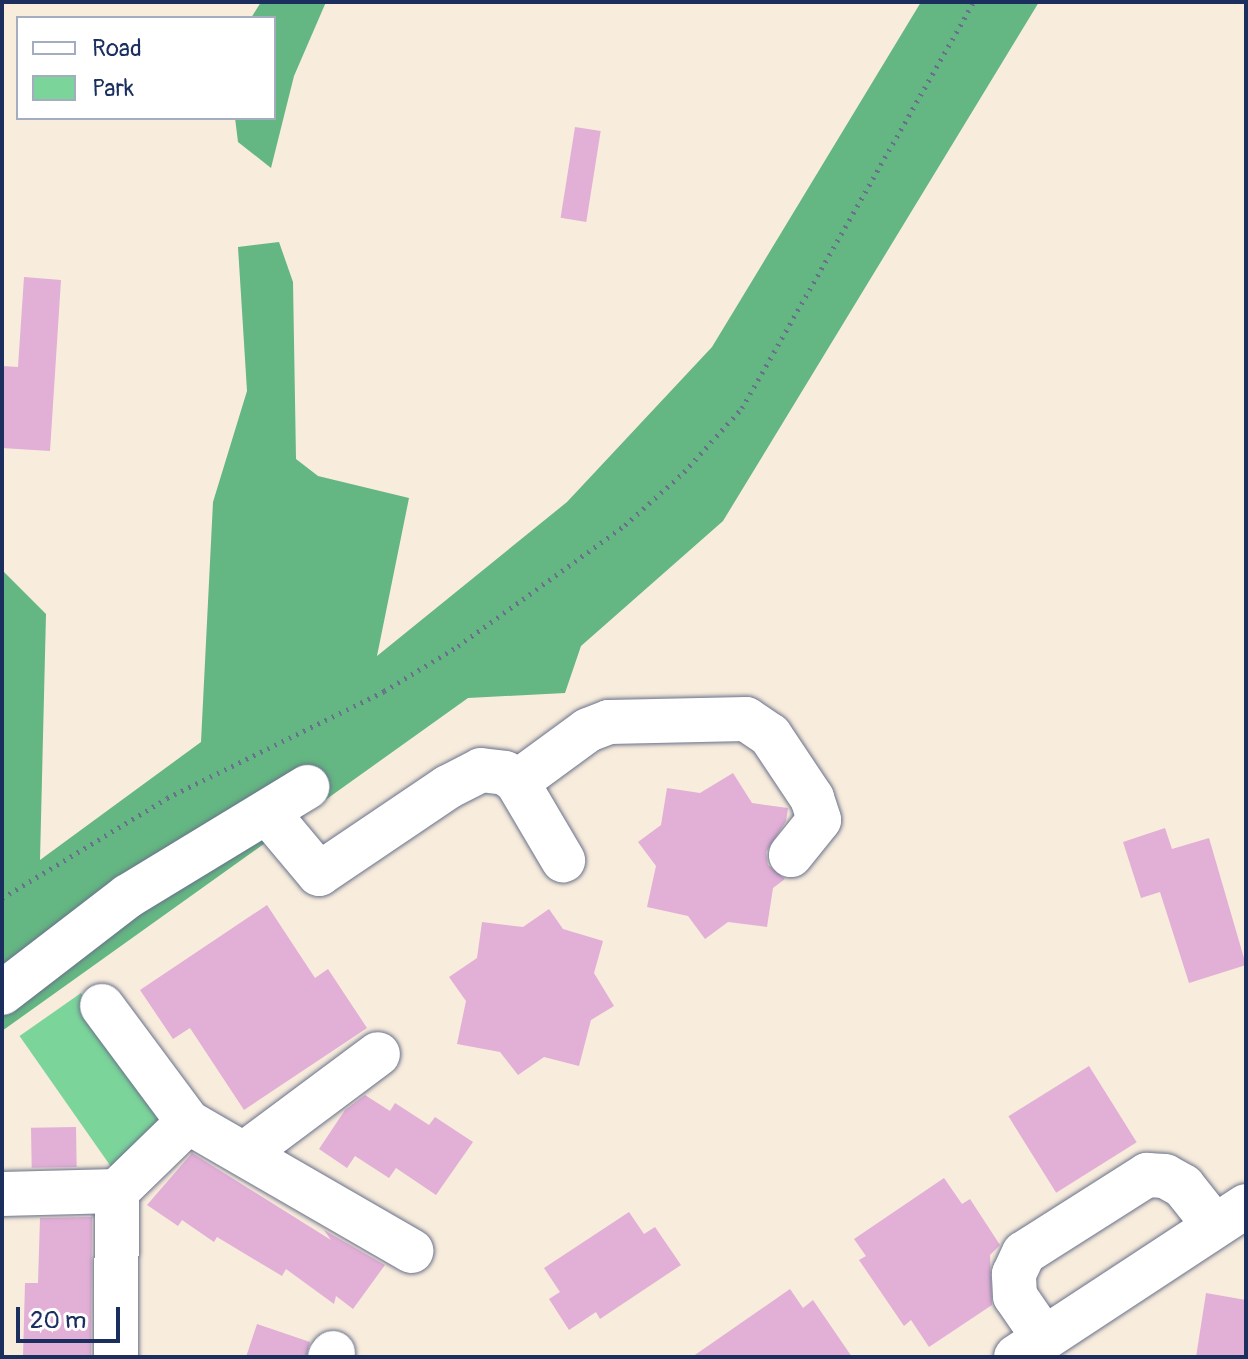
<!DOCTYPE html>
<style>
body{margin:0}
#map{position:relative;width:1248px;height:1359px;overflow:hidden;background:#f8ecdc;font-family:Pangolin,sans-serif}
div>[style]{position:absolute}
[style*='--x']{left:calc(var(--x)*1px);top:calc(var(--y)*1px);width:calc(var(--w)*1px);rotate:calc(var(--a)*1deg)}
.green>*{inset:0;background:#7bd49a;transform-origin:0 0}
.forest>*{inset:0;background:#64b682}
.building>*{inset:0;background:#e2afd7;transform-origin:0 0}
.path>*{height:5px;margin-top:-2.5px;transform-origin:0;background:repeating-linear-gradient(90deg,#68718a 0 2px,transparent 0 8px)}
.roads{filter:drop-shadow(0 0 2px #68718a) drop-shadow(0 0 2px #68718a)}
.minor>*{height:44px;margin:-22px;padding:0 22px;transform-origin:22px;border-radius:22px;background:#fff}
span{translate:-50% -50%;white-space:nowrap;text-align:center;line-height:1.15;-webkit-text-stroke:6px #fff;paint-order:stroke}
.frame{position:absolute;inset:0;border:4px solid #1b2f5e;pointer-events:none}
.legend{position:absolute;left:16px;top:16px;width:260px;height:104px;box-sizing:border-box;background:#fff;border:2px solid #a4acbf;margin:0;padding:10px 14px;list-style:none;font-size:24px;color:#1b2f5e}
.legend li{display:flex;align-items:center;gap:16px;height:40px}
.legend b{width:40px;border:2px solid #a4acbf}
.scale{position:absolute;left:16px;top:1307px;width:104px;height:36px;box-sizing:border-box;border:4px solid #1b2f5e;border-top:0;padding-left:10px;font-size:24px;line-height:28px;white-space:nowrap;color:#1b2f5e;-webkit-text-stroke:6px #fff;paint-order:stroke}
</style>
<div id="map">
<div class="green">
<div style="left:81px;top:993px;width:161px;height:75px;rotate:55deg"></div>
</div>
<div class="forest">
<div style="clip-path:polygon(261px 2px,326px 2px,294px 76px,271px 168px,238px 142px,235px 118px,274px 118px,274px 18px,251px 18px)"></div>
<div style="clip-path:polygon(921px 2px,1039px 2px,723px 521px,581px 646px,565px 693px,468px 698px,2px 1031px,2px 570px,46px 614px,40px 860px,201px 742px,213px 502px,247px 391px,238px 247px,279px 242px,293px 282px,296px 459px,318px 476px,409px 498px,377px 656px,567px 502px,712px 347px)"></div>
</div>
<div class="building">
<div style="left:575px;top:127px;width:26px;height:92px;rotate:9deg"></div>
<div style="clip-path:polygon(24px 277px,61px 280px,50px 451px,2px 448px,2px 366px,18px 367px)"></div>
<div style="clip-path:polygon(733px 773px,752px 803px,788px 808px,786px 821px,766px 852px,768px 865px,785px 879px,773px 888px,767px 927px,728px 922px,705px 939px,688px 916px,647px 907px,656px 866px,638px 842px,661px 825px,667px 788px,700px 793px)"></div>
<div style="clip-path:polygon(1165px 828px,1172px 849px,1209px 838px,1246px 965px,1189px 983px,1160px 892px,1141px 898px,1123px 842px)"></div>
<div style="clip-path:polygon(267px 905px,315px 978px,328px 969px,367px 1028px,244px 1110px,190px 1028px,173px 1039px,140px 990px)"></div>
<div style="clip-path:polygon(549px 909px,563px 929px,603px 941px,594px 973px,614px 1006px,591px 1020px,579px 1066px,544px 1057px,518px 1075px,500px 1052px,457px 1044px,466px 1001px,449px 977px,477px 958px,482px 922px,523px 927px)"></div>
<div style="left:1089px;top:1066px;width:90px;height:95px;rotate:58deg"></div>
<div style="clip-path:polygon(365px 1095px,390px 1111px,395px 1103px,429px 1125px,435px 1117px,473px 1142px,436px 1195px,396px 1168px,389px 1178px,355px 1156px,347px 1168px,319px 1149px,345px 1110px)"></div>
<div style="left:76px;top:1127px;width:40px;height:45px;rotate:89deg"></div>
<div style="clip-path:polygon(192px 1153px,331px 1240px,324px 1230px,385px 1265px,353px 1309px,336px 1296px,334px 1304px,286px 1269px,282px 1276px,217px 1237px,214px 1242px,182px 1220px,178px 1226px,147px 1205px)"></div>
<div style="clip-path:polygon(944px 1178px,962px 1204px,970px 1199px,1000px 1245px,990px 1255px,992px 1305px,929px 1347px,911px 1320px,904px 1326px,859px 1260px,866px 1256px,854px 1239px)"></div>
<div style="clip-path:polygon(629px 1212px,644px 1234px,655px 1227px,681px 1265px,600px 1319px,596px 1312px,569px 1330px,549px 1299px,560px 1292px,544px 1268px)"></div>
<div style="clip-path:polygon(92px 1217px,91px 1357px,23px 1357px,25px 1283px,38px 1283px,40px 1218px)"></div>
<div style="clip-path:polygon(790px 1289px,803px 1308px,813px 1300px,852px 1357px,692px 1357px)"></div>
<div style="clip-path:polygon(1206px 1293px,1246px 1300px,1246px 1357px,1196px 1357px)"></div>
<div style="clip-path:polygon(257px 1324px,310px 1342px,306px 1357px,246px 1357px)"></div>
</div>
<div class="path">
<div style="--x:2;--y:898;--w:193;--a:-31.2"></div>
<div style="--x:167;--y:798;--w:242;--a:-26.2"></div>
<div style="--x:384;--y:691;--w:87;--a:-31.3"></div>
<div style="--x:458;--y:646;--w:206;--a:-35.9"></div>
<div style="--x:625;--y:525;--w:79;--a:-41.9"></div>
<div style="--x:684;--y:472;--w:86;--a:-47.8"></div>
<div style="--x:742;--y:408;--w:468;--a:-60.3"></div>
</div>
<div class="roads">
<div class="minor">
<div style="--x:517;--y:782;--w:88;--a:-36.2"></div>
<div style="--x:588;--y:730;--w:22;--a:-21"></div>
<div style="--x:609;--y:722;--w:137;--a:-1.3"></div>
<div style="--x:746;--y:719;--w:29;--a:34"></div>
<div style="--x:770;--y:735;--w:76;--a:56.3"></div>
<div style="--x:812;--y:798;--w:23;--a:72"></div>
<div style="--x:819;--y:820;--w:45;--a:128.7"></div>
<div style="--x:267;--y:812;--w:81;--a:50"></div>
<div style="--x:319;--y:874;--w:156;--a:-34"></div>
<div style="--x:448;--y:787;--w:37;--a:-27"></div>
<div style="--x:481;--y:770;--w:24;--a:7"></div>
<div style="--x:505;--y:773;--w:15;--a:37"></div>
<div style="--x:517;--y:782;--w:91;--a:59.5"></div>
<div style="--x:2;--y:993;--w:159;--a:-37.6"></div>
<div style="--x:128;--y:896;--w:210;--a:-31.3"></div>
<div style="--x:102;--y:1006;--w:144;--a:53.4"></div>
<div style="--x:188;--y:1122;--w:258;--a:30"></div>
<div style="--x:244;--y:1154;--w:167;--a:-36.7"></div>
<div style="--x:2;--y:1194;--w:115;--a:-1.5"></div>
<div style="--x:117;--y:1191;--w:99;--a:-44.2"></div>
<div style="--x:1044;--y:1338;--w:51;--a:-124.6"></div>
<div style="--x:1015;--y:1296;--w:22;--a:-93"></div>
<div style="--x:1014;--y:1274;--w:23;--a:-65"></div>
<div style="--x:1024;--y:1253;--w:146;--a:-32.4"></div>
<div style="--x:1147;--y:1175;--w:18;--a:3"></div>
<div style="--x:1165;--y:1176;--w:21;--a:29"></div>
<div style="--x:1183;--y:1186;--w:50;--a:51.5"></div>
<div style="--x:116;--y:1357;--w:166;--a:-89.7"></div>
<div style="--x:330;--y:1357;--w:5;--a:-53"></div>
<div style="--x:1016;--y:1357;--w:275;--a:-33.3"></div>
</div>
</div>
<div class="frame"></div>
<ul class="legend">
<li><b style="height:10px;background:#fff"></b>Road</li>
<li><b style="height:22px;background:#7bd49a"></b>Park</li>
</ul>
<div class="scale">20 m</div>
</div>
